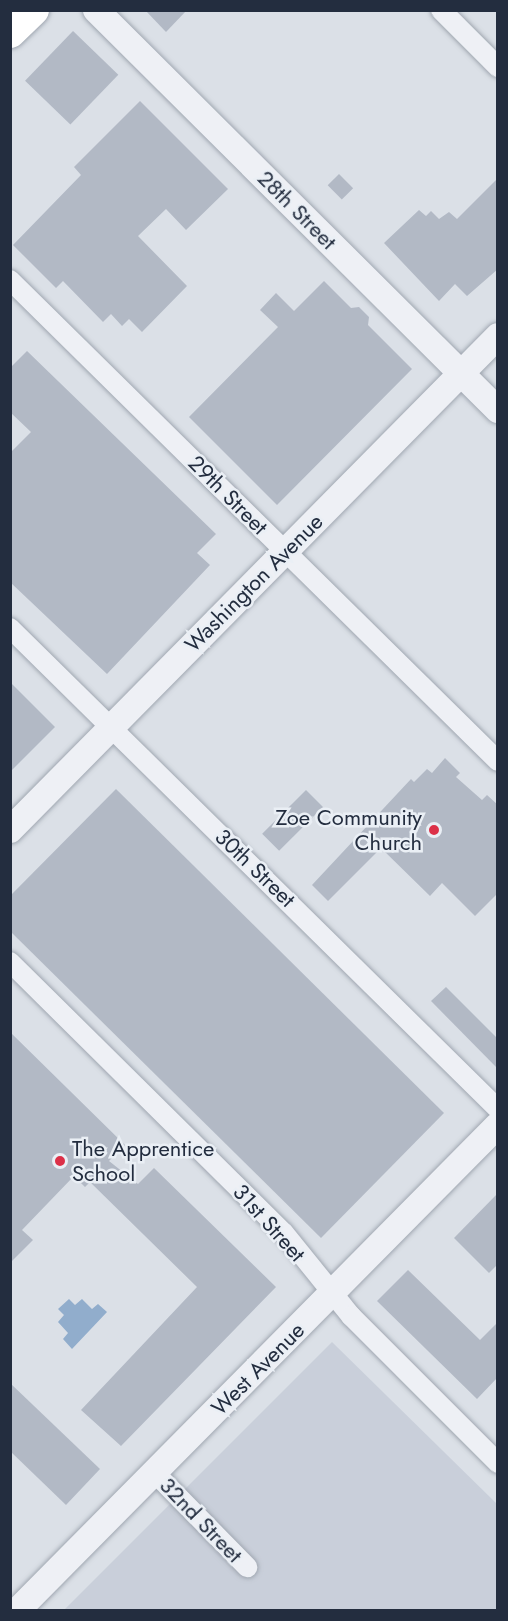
<!DOCTYPE html>
<style>
body{margin:0}
#map{position:relative;width:508px;height:1621px;overflow:hidden;background:#dbe0e7;font-family:Jost,sans-serif}
div>[style]{position:absolute}
[style*='--x']{left:calc(var(--x)*1px);top:calc(var(--y)*1px);width:calc(var(--w)*1px);rotate:calc(var(--a)*1deg)}
.built>*{inset:0;background:#c9cfda}
.water>*{inset:0;background:#91adcc}
.building>*{inset:0;background:#b2b9c5;transform-origin:0 0}
.roads{filter:drop-shadow(0 0 2px #a0a7b1) drop-shadow(0 0 2px #a0a7b1)}
.minor>*{height:20px;margin:-10px;padding:0 10px;transform-origin:10px;border-radius:10px;background:#eef0f5}
.tertiary>*{height:26px;margin:-13px;padding:0 13px;transform-origin:13px;border-radius:13px;background:#eef0f5}
.primary>*{height:32px;margin:-16px;padding:0 16px;transform-origin:16px;border-radius:16px;background:#fff}
.dots>*{width:16px;height:16px;translate:-50% -50%;box-sizing:border-box;border:3px solid #eaeff5;border-radius:50%}
span{translate:-50% -50%;white-space:nowrap;text-align:center;line-height:1.15;-webkit-text-stroke:5px #eaeff5;paint-order:stroke}
.street-label{font-size:22px;color:#232d3f}
.poi-label{font-size:22px;color:#232d3f}
.right{translate:-100% -50%;text-align:right}
.left{translate:0 -50%;text-align:left}
.frame{position:absolute;inset:0;border:12px solid #232d3f;pointer-events:none}
</style>
<div id="map">
<div class="built">
<div style="clip-path:polygon(332px 1342px,497px 1504px,497px 1610px,64px 1610px)"></div>
</div>
<div class="water">
<div style="clip-path:polygon(69px 1299px,75px 1305px,82px 1299px,92px 1309px,98px 1304px,107px 1312px,72px 1349px,63px 1339px,68px 1333px,58px 1322px,64px 1315px,58px 1309px)"></div>
</div>
<div class="building">
<div style="clip-path:polygon(145px 10px,187px 10px,166px 32px)"></div>
<div style="left:73px;top:31px;width:63px;height:69px;rotate:44deg"></div>
<div style="clip-path:polygon(140px 101px,228px 189px,186px 230px,166px 209px,138px 236px,187px 286px,142px 332px,129px 319px,122px 326px,111px 314px,103px 322px,63px 281px,56px 288px,13px 245px,81px 175px,74px 167px)"></div>
<div style="left:339px;top:174px;width:20px;height:16px;rotate:45deg"></div>
<div style="clip-path:polygon(498px 178px,498px 269px,467px 296px,455px 284px,439px 301px,384px 243px,419px 210px,426px 216px,431px 211px,439px 219px,449px 212px,457px 219px)"></div>
<div style="clip-path:polygon(324px 281px,351px 308px,359px 307px,369px 317px,368px 325px,412px 369px,277px 505px,189px 417px,278px 327px,260px 310px,276px 293px,294px 311px)"></div>
<div style="clip-path:polygon(27px 351px,216px 534px,197px 553px,210px 565px,107px 674px,10px 582px,10px 453px,31px 432px,10px 412px,10px 368px)"></div>
<div style="clip-path:polygon(10px 682px,55px 727px,10px 772px)"></div>
<div style="clip-path:polygon(445px 758px,460px 773px,456px 777px,482px 800px,487px 795px,498px 805px,498px 893px,475px 916px,442px 883px,430px 896px,381px 848px,328px 901px,312px 885px,411px 779px,414px 782px,427px 769px,432px 773px)"></div>
<div style="clip-path:polygon(116px 789px,444px 1113px,321px 1238px,10px 931px,10px 896px)"></div>
<div style="left:306px;top:790px;width:24px;height:62px;rotate:45deg"></div>
<div style="clip-path:polygon(446px 987px,498px 1039px,498px 1069px,431px 1001px)"></div>
<div style="clip-path:polygon(10px 1032px,125px 1145px,109px 1161px,138px 1184px,154px 1168px,276px 1287px,121px 1446px,81px 1410px,197px 1287px,90px 1182px,85px 1187px,74px 1176px,22px 1230px,33px 1240px,10px 1263px)"></div>
<div style="clip-path:polygon(498px 1193px,498px 1264px,489px 1273px,454px 1238px)"></div>
<div style="clip-path:polygon(408px 1270px,480px 1340px,498px 1322px,498px 1377px,477px 1399px,377px 1301px)"></div>
<div style="clip-path:polygon(10px 1383px,100px 1469px,66px 1505px,10px 1451px)"></div>
</div>
<div class="roads">
<div class="minor">
<div style="--x:441;--y:10;--w:81;--a:45"></div>
<div style="--x:10;--y:280;--w:685;--a:44.59"></div>
<div style="--x:10;--y:628;--w:685;--a:44.59"></div>
<div style="--x:10;--y:962;--w:385;--a:44.7"></div>
<div style="--x:284;--y:1233;--w:107;--a:51.1"></div>
<div style="--x:351;--y:1316;--w:208;--a:45"></div>
<div style="--x:155;--y:1473;--w:132;--a:45.6"></div>
</div>
<div class="tertiary">
<div style="--x:96;--y:10;--w:567;--a:44.86"></div>
<div style="--x:10;--y:830;--w:694;--a:-45.35"></div>
<div style="--x:18;--y:1610;--w:682;--a:-45.3"></div>
</div>
<div class="primary">
<div style="--x:10;--y:32;--w:32;--a:-44"></div>
</div>
</div>
<div class="dots">
<div style="left:434px;top:830px;background:#dc3048"></div>
<div style="left:60px;top:1161px;background:#dc3048"></div>
</div>
<div class="street-label">
<span style="left:297px;top:210px;rotate:45deg">28th Street</span>
<span style="left:228px;top:495px;rotate:45deg">29th Street</span>
<span style="left:254px;top:583px;rotate:-45deg">Washington Avenue</span>
<span style="left:255px;top:868px;rotate:44deg">30th Street</span>
<span style="left:269px;top:1223px;rotate:48deg">31st Street</span>
<span style="left:258px;top:1369px;rotate:-45deg">West Avenue</span>
<span style="left:201px;top:1520px;rotate:46deg">32nd Street</span>
</div>
<div class="poi-label">
<span class="right" style="left:422px;top:830px">Zoe Community<br>Church</span>
<span class="left" style="left:72px;top:1161px">The Apprentice<br>School</span>
</div>
<div class="frame"></div>
</div>
